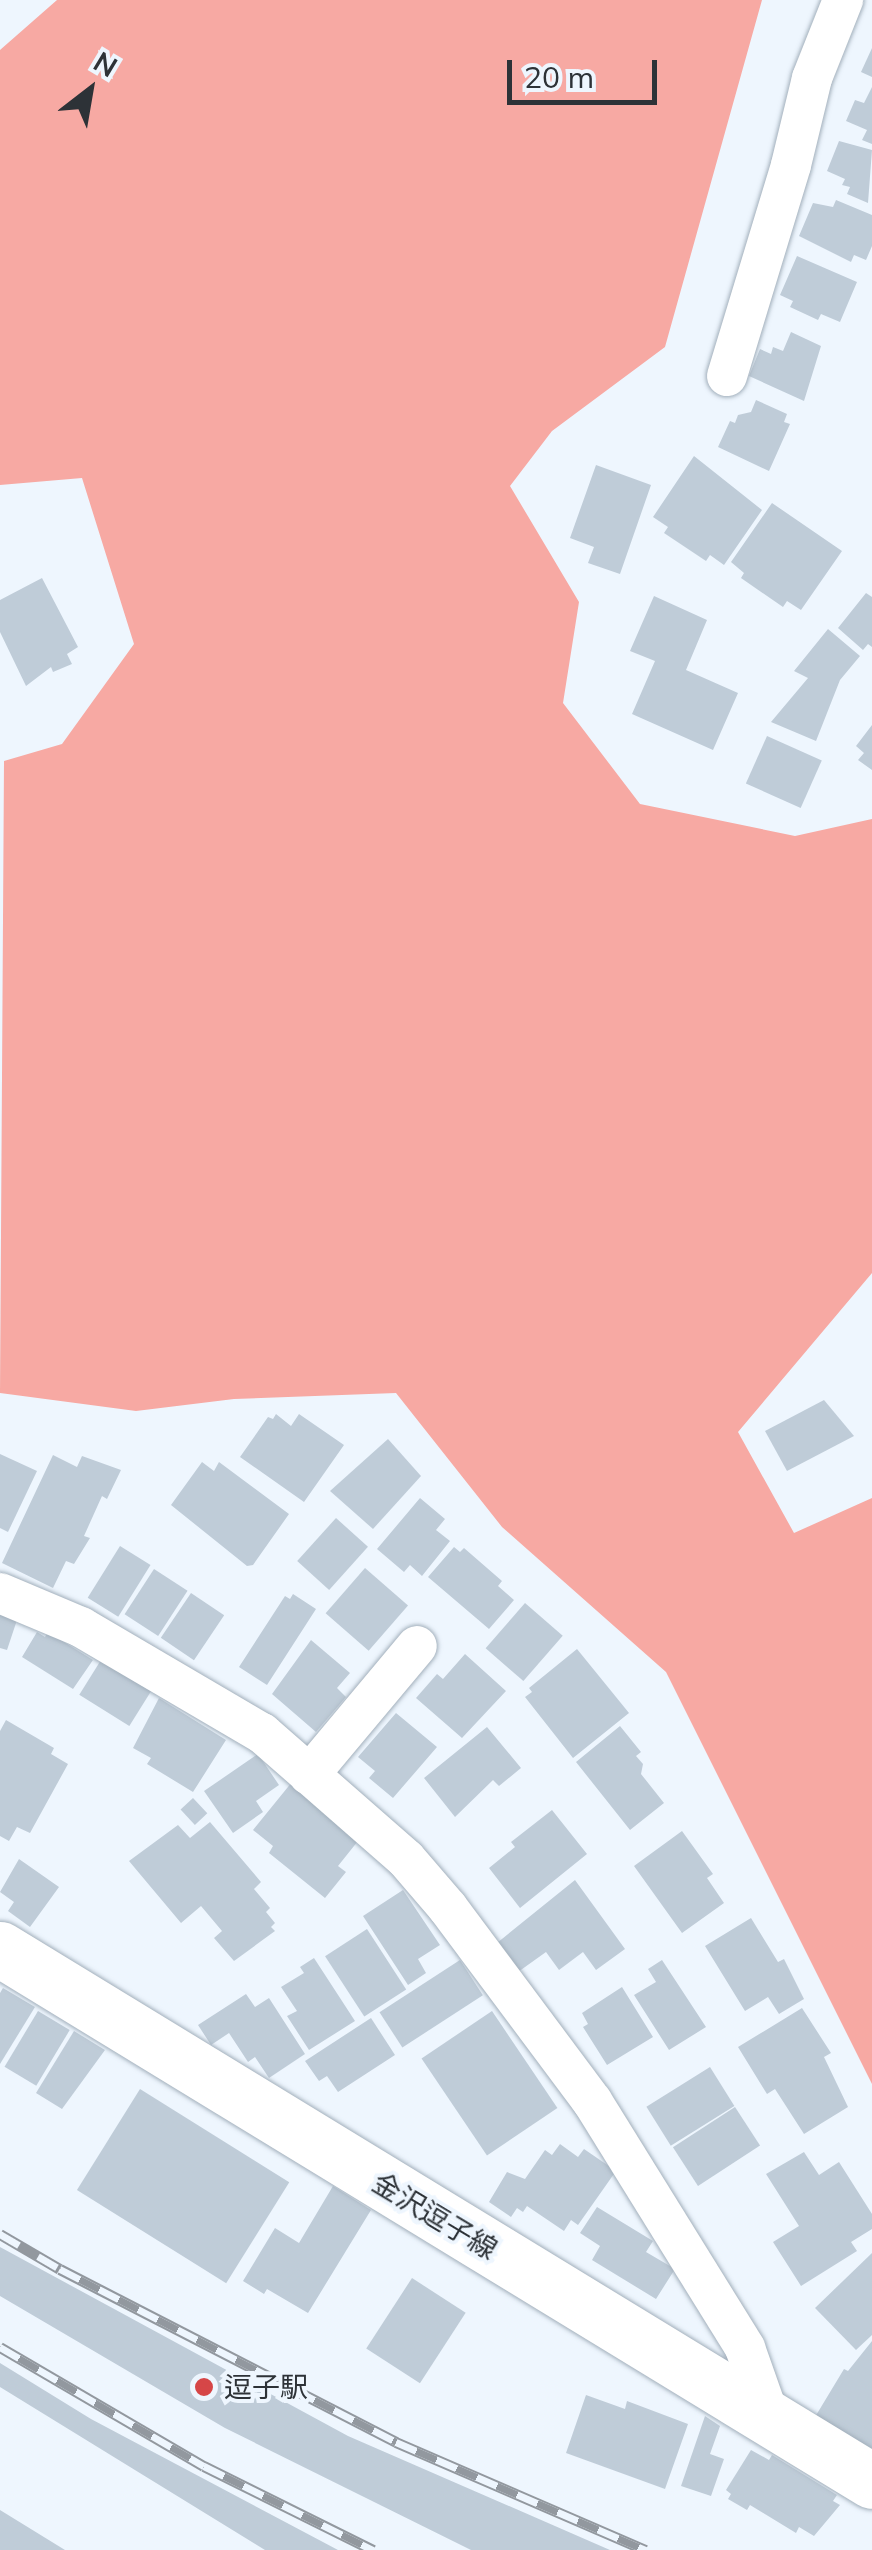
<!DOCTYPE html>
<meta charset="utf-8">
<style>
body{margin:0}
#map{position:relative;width:872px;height:2550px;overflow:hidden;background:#eef6fe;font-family:Mulish,"Noto Sans JP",sans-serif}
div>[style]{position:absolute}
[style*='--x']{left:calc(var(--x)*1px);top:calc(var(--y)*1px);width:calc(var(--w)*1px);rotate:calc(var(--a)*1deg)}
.forest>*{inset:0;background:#f7a9a3}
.building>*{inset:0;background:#bfccd8;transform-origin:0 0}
.roads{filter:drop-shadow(0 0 2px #a2afbb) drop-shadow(0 0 2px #a2afbb)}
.minor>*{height:40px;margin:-20px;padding:0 20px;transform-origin:20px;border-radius:20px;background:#fff}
.secondary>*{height:55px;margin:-27.5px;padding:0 27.5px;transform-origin:27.5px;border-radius:27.5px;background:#fff}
.rail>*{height:11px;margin-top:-5.5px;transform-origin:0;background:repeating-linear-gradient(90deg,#eef6fe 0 22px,#92989f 0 44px);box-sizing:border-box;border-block:2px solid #92989f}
.dots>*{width:28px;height:28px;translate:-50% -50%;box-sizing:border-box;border:5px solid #eef6fe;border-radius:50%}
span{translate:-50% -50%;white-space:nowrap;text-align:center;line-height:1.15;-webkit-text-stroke:8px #eef6fe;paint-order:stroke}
.street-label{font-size:28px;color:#2d3237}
.poi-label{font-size:28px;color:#2d3237}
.left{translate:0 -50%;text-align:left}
.north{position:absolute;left:40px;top:40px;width:100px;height:100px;-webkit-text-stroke:8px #eef6fe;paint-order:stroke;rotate:31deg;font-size:28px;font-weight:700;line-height:40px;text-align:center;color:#2d3237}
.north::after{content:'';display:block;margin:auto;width:35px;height:45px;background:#2d3237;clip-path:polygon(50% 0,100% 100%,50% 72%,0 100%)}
.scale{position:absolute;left:507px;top:60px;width:150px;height:45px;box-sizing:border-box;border:5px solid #2d3237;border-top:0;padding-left:12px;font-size:30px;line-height:35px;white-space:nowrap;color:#2d3237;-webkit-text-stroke:8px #eef6fe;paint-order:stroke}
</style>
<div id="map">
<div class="forest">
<div style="clip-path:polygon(57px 0,762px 0,665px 347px,552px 431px,510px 486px,579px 602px,563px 703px,640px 804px,795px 836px,872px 819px,872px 1273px,738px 1432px,794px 1533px,872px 1498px,872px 2084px,666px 1672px,502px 1527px,396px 1393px,234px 1399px,136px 1411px,0 1393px,4px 761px,62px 744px,134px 644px,82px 478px,0 485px,0 50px)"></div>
</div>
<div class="building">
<div style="clip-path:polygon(872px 48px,872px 77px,861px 72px)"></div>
<div style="clip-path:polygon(872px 87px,872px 144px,862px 140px,867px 130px,846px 121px,855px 100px,864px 103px)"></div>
<div style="clip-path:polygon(839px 141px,872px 150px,868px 203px,847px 194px,850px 187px,842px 185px,845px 179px,827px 171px)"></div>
<div style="clip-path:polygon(836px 200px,872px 215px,872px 246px,866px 260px,854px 255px,851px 262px,799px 236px,813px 203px,833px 207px)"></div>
<div style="clip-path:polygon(797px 256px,857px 282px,840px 322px,821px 314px,818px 320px,790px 307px,793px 301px,780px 295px)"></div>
<div style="clip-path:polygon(791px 332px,821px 346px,804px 401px,749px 376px,760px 349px,771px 354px,773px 347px,783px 351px)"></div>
<div style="clip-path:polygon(756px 400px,787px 414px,784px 422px,790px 424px,769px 471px,718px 447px,730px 421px,735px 423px,738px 415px,751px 412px)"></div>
<div style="clip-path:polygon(694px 456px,762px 510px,724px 565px,710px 555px,706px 561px,664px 533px,668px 527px,653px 517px)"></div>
<div style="clip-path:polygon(596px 465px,651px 485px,620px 574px,588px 563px,594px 547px,570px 538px)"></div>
<div style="clip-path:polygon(772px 503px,842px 551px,801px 610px,787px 601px,783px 607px,741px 578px,744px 573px,731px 562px)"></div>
<div style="clip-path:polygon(42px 578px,78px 647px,67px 654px,72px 664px,53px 672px,51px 667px,26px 686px,0 632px,0 600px)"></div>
<div style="clip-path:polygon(866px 593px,872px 597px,872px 647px,868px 644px,863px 650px,838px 628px)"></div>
<div style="clip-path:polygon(654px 596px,707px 620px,686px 670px,738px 693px,713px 750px,632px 714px,655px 661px,630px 651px)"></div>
<div style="clip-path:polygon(828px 629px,860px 656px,840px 680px,816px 741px,771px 722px,808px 678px,794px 671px)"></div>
<div style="clip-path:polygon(872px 725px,872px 770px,858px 760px,864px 753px,856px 746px)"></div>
<div style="left:767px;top:736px;width:60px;height:52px;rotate:24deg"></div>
<div style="clip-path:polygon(824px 1400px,854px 1436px,787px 1471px,765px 1431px)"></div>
<div style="clip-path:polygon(276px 1414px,291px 1426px,299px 1414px,344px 1445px,304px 1502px,240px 1457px,268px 1417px,273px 1419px)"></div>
<div style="clip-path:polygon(388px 1439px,421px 1476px,373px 1529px,330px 1491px)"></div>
<div style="clip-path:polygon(0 1454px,37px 1471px,8px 1532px,0 1528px)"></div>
<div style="clip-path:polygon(53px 1455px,77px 1467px,82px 1456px,121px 1470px,107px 1499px,102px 1496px,84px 1536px,90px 1538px,74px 1564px,66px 1561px,53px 1588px,2px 1563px)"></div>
<div style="clip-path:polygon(202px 1462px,214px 1471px,219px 1462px,289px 1514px,253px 1565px,247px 1566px,171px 1505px)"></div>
<div style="clip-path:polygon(420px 1498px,445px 1519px,436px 1530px,450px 1541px,422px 1576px,410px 1565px,404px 1572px,377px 1549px)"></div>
<div style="left:336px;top:1518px;width:43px;height:58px;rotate:42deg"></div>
<div style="left:120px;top:1546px;width:36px;height:61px;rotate:32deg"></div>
<div style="clip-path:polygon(454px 1547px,460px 1552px,464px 1548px,502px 1581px,498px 1586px,514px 1600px,489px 1629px,428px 1577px)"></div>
<div style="left:365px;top:1568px;width:57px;height:60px;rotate:41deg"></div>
<div style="left:154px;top:1569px;width:40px;height:54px;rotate:33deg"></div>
<div style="left:191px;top:1593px;width:40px;height:54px;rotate:34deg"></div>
<div style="clip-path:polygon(293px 1594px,316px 1609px,267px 1685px,239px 1667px,285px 1596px,290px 1599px)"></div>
<div style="left:525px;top:1603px;width:50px;height:60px;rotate:41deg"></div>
<div style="clip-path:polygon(0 1607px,19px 1614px,7px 1650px,0 1648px)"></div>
<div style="clip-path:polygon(37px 1632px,45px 1637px,48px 1632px,93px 1660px,73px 1689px,22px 1657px)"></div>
<div style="clip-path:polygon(311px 1640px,350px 1673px,337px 1688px,346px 1697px,316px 1732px,272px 1694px)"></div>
<div style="clip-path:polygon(577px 1649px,629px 1713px,573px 1758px,525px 1697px,532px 1692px,529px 1688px)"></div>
<div style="clip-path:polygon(465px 1654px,506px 1691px,462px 1738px,416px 1698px,437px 1674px,443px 1679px)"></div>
<div style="left:101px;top:1660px;width:59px;height:41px;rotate:32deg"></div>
<div style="clip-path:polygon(159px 1698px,226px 1740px,193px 1792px,147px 1764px,151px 1758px,133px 1748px)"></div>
<div style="clip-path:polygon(396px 1713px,437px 1747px,393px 1798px,369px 1778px,375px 1771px,358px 1757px)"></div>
<div style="clip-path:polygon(6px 1720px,54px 1748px,51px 1754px,68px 1764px,30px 1833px,17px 1827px,9px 1841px,0 1836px,0 1731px)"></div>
<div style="clip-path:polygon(620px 1726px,641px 1752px,636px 1756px,643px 1764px,641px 1774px,664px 1803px,630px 1830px,576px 1762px)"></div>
<div style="clip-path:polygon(487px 1727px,521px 1768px,499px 1786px,493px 1780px,455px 1817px,424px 1778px)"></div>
<div style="clip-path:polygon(258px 1754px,279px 1785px,256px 1801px,263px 1812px,233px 1833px,204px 1791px)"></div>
<div style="clip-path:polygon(292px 1782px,358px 1841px,338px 1866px,346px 1872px,325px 1898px,269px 1853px,273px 1846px,253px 1830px)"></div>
<div style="left:193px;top:1798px;width:21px;height:17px;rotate:47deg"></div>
<div style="clip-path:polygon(552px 1810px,587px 1854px,520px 1908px,489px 1868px,515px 1847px,511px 1842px)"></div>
<div style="clip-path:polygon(210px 1822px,261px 1882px,254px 1889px,270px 1908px,266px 1912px,275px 1923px,271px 1927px,275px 1931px,234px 1961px,214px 1938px,222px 1931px,201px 1906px,181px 1923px,129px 1861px,178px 1825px,190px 1838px)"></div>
<div style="clip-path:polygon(682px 1831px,713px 1874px,707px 1878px,724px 1903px,682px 1933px,634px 1866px)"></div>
<div style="clip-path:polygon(19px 1859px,59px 1887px,30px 1927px,8px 1911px,14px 1902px,0 1892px)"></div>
<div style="clip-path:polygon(575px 1880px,625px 1949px,596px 1970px,583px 1952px,559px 1970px,546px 1952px,518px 1972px,497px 1943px)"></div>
<div style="clip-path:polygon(403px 1890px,440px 1945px,418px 1959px,426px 1973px,408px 1985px,363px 1916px)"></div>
<div style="clip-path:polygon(751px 1918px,778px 1962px,784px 1959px,804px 1999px,779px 2014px,768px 1997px,745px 2011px,705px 1946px)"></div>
<div style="left:367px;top:1929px;width:72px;height:50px;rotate:57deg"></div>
<div style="clip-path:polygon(314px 1958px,355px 2021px,309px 2050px,287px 2016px,297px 2011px,281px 1987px,304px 1973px,300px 1967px)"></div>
<div style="left:460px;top:1960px;width:42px;height:96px;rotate:57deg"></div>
<div style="clip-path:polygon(662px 1960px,706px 2027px,669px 2050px,634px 1995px,656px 1982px,648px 1969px)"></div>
<div style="clip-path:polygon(622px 1987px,653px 2037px,607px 2065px,583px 2027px,588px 2024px,582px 2013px)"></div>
<div style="clip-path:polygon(3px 1988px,35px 2007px,0 2064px,0 1993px)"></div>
<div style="clip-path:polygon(246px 1994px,255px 2007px,269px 1998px,305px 2054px,269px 2078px,255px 2057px,248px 2062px,229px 2033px,211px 2045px,198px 2025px)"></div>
<div style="clip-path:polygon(802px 2008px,831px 2053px,824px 2057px,848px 2107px,804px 2134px,775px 2089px,767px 2094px,738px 2047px)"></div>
<div style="left:38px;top:2011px;width:37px;height:65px;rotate:31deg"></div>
<div style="left:492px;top:2011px;width:117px;height:85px;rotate:56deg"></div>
<div style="clip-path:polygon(371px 2018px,395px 2055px,338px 2092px,327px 2076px,319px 2081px,305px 2061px)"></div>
<div style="clip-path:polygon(74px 2031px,105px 2050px,62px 2109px,36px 2093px)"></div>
<div style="left:710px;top:2067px;width:46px;height:75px;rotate:58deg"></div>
<div style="left:140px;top:2089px;width:176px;height:119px;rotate:32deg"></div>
<div style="left:735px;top:2107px;width:46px;height:74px;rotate:57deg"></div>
<div style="clip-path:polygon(560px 2144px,578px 2157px,584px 2149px,616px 2171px,578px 2225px,571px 2220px,564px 2231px,527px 2206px,523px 2212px,517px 2208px,511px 2217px,489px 2202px,507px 2172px,525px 2179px,545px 2150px,552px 2155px)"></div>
<div style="clip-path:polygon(804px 2152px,819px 2175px,839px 2162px,872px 2214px,872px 2229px,851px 2242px,857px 2251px,801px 2286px,773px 2242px,799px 2226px,766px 2174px)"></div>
<div style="clip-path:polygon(333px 2186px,371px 2210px,308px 2313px,267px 2289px,264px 2294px,243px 2281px,275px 2228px,299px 2243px)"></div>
<div style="clip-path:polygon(597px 2207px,653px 2241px,646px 2252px,675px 2269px,656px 2299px,592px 2260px,600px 2246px,580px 2233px)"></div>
<div style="clip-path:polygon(0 2247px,348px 2436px,610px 2550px,471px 2550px,225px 2428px,0 2296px)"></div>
<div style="clip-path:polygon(872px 2253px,872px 2335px,856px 2350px,815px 2308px)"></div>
<div style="left:412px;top:2278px;width:64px;height:84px;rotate:33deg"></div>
<div style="clip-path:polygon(872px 2341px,872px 2453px,815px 2417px,844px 2369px,848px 2371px)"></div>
<div style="clip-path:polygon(0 2363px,91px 2419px,338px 2550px,265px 2550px,0 2387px)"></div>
<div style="clip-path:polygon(586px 2395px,625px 2409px,627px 2401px,688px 2424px,665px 2489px,566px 2453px)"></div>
<div style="clip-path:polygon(705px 2416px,720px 2426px,710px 2454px,724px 2459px,711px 2496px,681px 2486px)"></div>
<div style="clip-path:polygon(751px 2450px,769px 2460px,772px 2455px,837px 2495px,833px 2501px,840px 2505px,814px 2536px,799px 2527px,796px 2533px,750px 2505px,747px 2510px,728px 2499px,731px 2494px,726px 2490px)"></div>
<div style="clip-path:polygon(0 2510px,65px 2550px,0 2550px)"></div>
</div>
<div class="roads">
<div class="minor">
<div style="--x:727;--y:376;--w:220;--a:-73.1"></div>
<div style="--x:791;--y:165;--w:89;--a:-76.4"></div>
<div style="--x:812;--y:78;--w:84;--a:-68.3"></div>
<div style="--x:0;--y:1593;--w:88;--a:22.8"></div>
<div style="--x:81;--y:1627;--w:210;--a:30.4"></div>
<div style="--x:262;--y:1733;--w:191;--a:41.2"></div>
<div style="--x:406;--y:1859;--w:65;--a:49.4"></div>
<div style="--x:448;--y:1908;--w:241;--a:53.3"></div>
<div style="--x:592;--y:2101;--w:291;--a:58.2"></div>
<div style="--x:745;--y:2348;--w:75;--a:70.6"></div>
<div style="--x:309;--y:1775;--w:168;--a:-50.1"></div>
</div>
<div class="secondary">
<div style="--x:0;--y:1949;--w:1021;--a:31.39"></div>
</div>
</div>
<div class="rail">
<div style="--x:0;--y:2234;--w:69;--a:30.3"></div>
<div style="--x:60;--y:2269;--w:378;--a:27.2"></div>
<div style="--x:396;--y:2442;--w:272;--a:23.4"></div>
<div style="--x:0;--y:2347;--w:236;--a:30.3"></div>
<div style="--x:204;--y:2466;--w:189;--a:26.4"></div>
</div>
<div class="dots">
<div style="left:204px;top:2387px;background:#d64647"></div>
</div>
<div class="street-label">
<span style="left:435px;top:2216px;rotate:31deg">金沢逗子線</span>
</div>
<div class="poi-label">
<span class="left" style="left:224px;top:2387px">逗子駅</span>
</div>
<div class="north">N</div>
<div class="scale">20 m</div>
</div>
